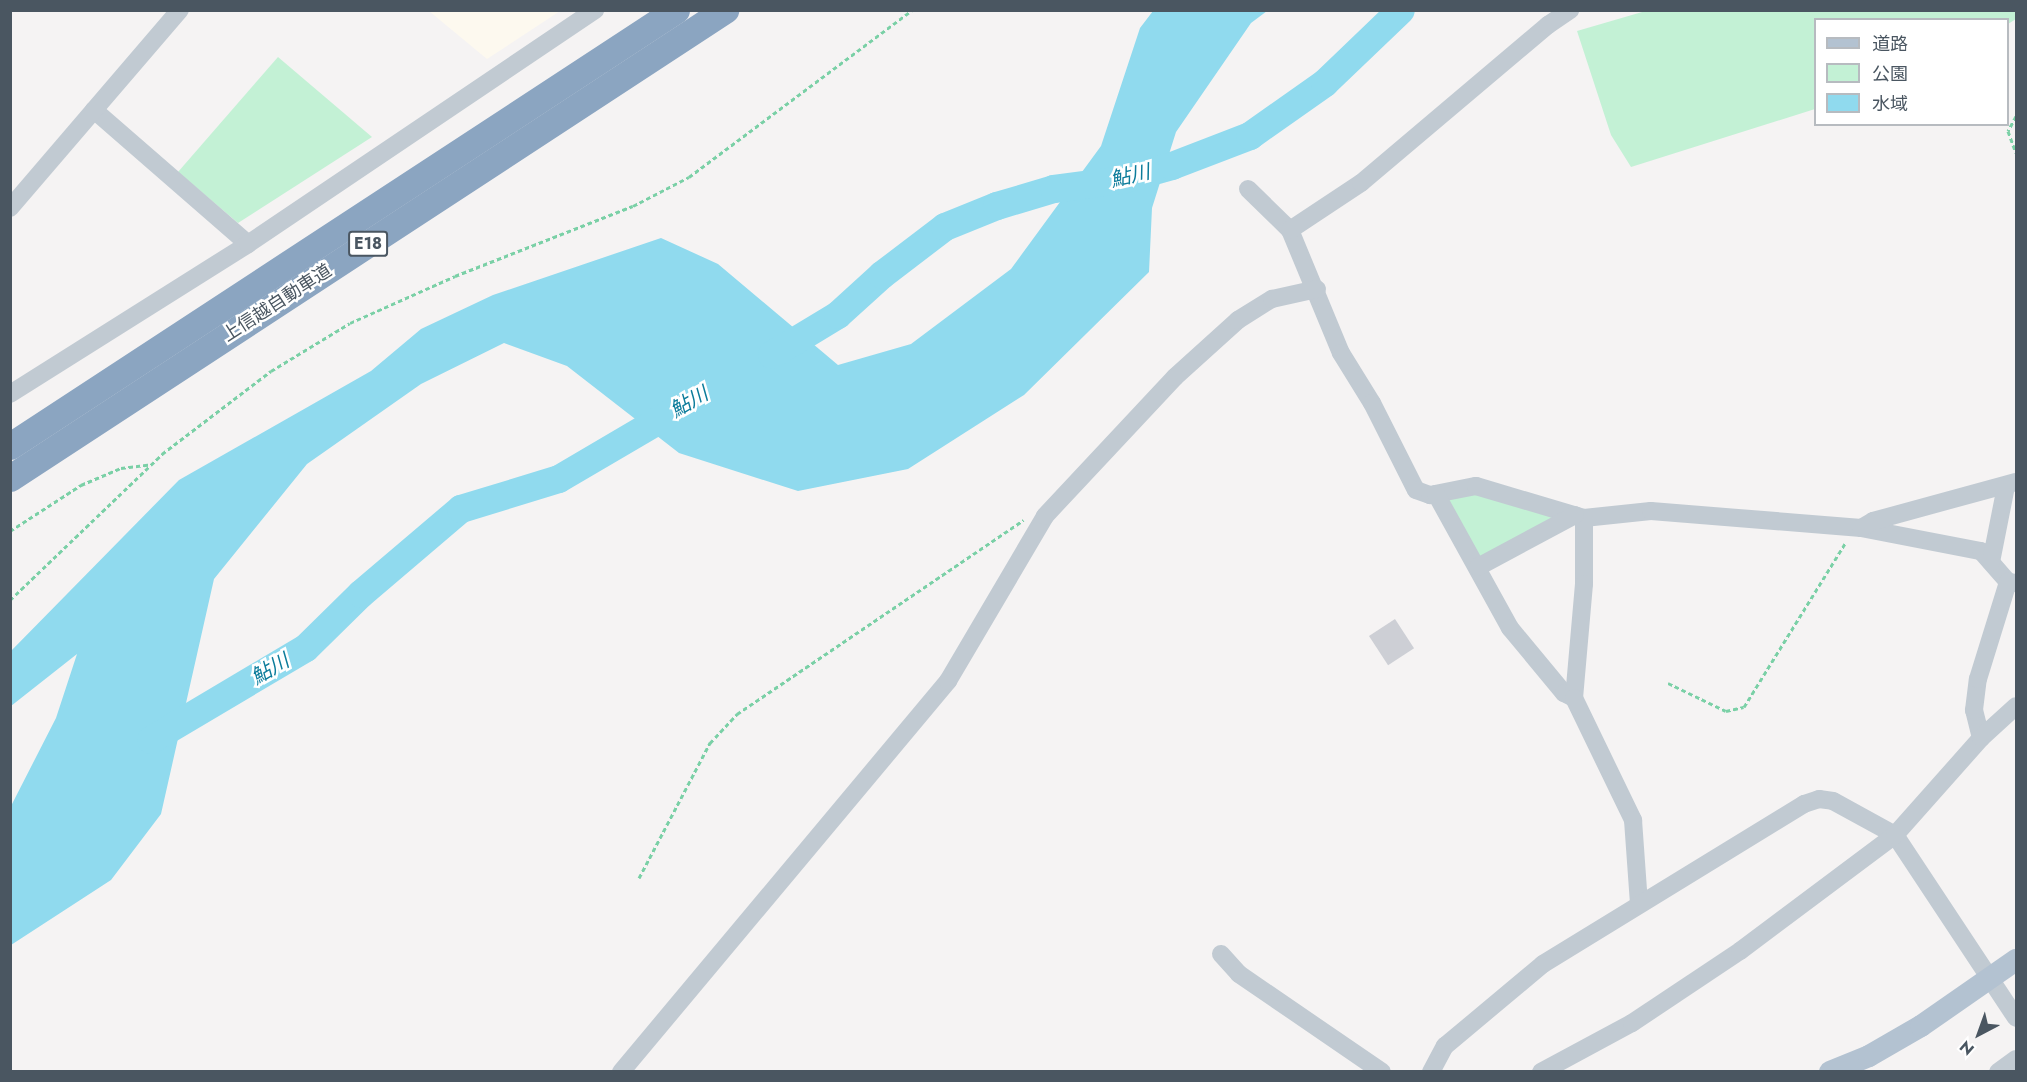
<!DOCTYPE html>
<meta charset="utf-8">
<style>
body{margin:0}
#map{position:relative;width:2027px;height:1082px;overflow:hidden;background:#f5f3f3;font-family:Jost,"Noto Sans JP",sans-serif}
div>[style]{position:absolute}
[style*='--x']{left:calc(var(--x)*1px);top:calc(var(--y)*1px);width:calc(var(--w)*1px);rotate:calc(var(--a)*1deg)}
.commercial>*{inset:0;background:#fdf9ef}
.green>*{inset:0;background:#c3f1d5}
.water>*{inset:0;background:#90daee}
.river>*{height:28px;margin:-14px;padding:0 14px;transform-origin:14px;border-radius:14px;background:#90daee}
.building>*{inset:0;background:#cdcfd5;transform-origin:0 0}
.path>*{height:3px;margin-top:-1.5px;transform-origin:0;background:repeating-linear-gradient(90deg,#7ad0a6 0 4.5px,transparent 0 7.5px)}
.minor>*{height:18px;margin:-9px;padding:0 9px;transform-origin:9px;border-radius:9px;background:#c1cad2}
.major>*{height:22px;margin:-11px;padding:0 11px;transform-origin:11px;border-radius:11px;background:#b3c2d1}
.highway>*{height:27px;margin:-13.5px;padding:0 13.5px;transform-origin:13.5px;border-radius:13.5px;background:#8ba5c1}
span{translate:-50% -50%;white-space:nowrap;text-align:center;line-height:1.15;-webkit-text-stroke:5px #fff;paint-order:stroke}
.shield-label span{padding:2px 4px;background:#fff;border:2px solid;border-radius:4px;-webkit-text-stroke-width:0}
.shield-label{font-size:16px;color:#4a5661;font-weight:700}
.street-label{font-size:18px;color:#4a5661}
.water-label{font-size:20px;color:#0c7c9b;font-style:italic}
.frame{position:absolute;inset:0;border:12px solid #4a5661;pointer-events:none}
.legend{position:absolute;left:1814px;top:18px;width:195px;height:108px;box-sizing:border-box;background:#fff;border:2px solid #b7bbc0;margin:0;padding:8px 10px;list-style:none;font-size:18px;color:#4a5661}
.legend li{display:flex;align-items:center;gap:12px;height:30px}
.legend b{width:30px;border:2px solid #b7bbc0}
.north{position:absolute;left:1949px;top:1004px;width:60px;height:60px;-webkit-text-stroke:4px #fff;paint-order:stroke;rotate:221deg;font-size:16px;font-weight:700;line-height:24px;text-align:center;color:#4a5661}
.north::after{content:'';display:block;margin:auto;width:21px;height:27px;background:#4a5661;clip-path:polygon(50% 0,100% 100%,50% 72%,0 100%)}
</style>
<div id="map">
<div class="commercial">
<div style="clip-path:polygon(429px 11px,560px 11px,487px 59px)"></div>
</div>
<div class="green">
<div style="clip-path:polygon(1649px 10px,2016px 10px,2016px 19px,2008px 24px,2008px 20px,1816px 20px,1815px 109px,1631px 167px,1611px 135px,1577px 31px)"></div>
<div style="clip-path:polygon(278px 57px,372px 137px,238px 223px,178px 172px)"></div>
<div style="clip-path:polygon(1480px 492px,1559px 514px,1478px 558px,1447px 500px)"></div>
</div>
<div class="water">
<div style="clip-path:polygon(1153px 11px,1267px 11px,1251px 23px,1176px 132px,1152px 208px,1149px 272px,1024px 395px,908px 469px,798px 491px,679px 453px,567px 366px,504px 343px,421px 384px,307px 464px,214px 579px,161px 814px,111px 880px,11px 945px,11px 806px,56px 718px,77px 654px,11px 706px,11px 651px,179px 480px,371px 371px,421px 329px,493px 295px,661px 238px,718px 264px,838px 365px,911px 344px,1011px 269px,1101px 146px,1140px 28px)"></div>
</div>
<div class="river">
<div style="--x:772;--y:355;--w:77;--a:-31.2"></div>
<div style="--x:838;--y:315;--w:59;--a:-42.3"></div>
<div style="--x:882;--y:275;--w:79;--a:-37.3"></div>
<div style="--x:945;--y:227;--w:56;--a:-22"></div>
<div style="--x:997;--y:206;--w:59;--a:-16.6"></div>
<div style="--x:1054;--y:189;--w:69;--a:-7.5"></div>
<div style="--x:1122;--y:180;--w:52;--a:-15.6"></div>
<div style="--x:1172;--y:166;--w:84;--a:-21"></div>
<div style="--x:1250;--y:136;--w:92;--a:-35.2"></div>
<div style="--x:1325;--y:83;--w:105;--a:-43.8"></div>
<div style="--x:151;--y:740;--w:180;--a:-30.7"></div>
<div style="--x:306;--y:648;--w:77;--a:-44.5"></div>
<div style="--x:361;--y:594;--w:131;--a:-40.4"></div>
<div style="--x:461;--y:509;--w:102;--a:-17"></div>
<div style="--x:559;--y:479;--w:140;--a:-30.4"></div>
</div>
<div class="building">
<div style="left:1395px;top:619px;width:35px;height:31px;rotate:57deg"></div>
</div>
<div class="path">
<div style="--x:2016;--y:116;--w:17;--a:118"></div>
<div style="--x:2008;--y:131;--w:23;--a:70"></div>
<div style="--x:10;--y:531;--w:85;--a:-32.9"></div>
<div style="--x:81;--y:485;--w:43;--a:-23"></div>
<div style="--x:121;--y:468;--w:31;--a:-7"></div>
<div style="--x:10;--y:600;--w:211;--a:-43.8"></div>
<div style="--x:162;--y:454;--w:137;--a:-37.3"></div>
<div style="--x:271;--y:371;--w:92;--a:-31.3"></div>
<div style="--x:350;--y:323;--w:115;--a:-24.1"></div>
<div style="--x:455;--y:276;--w:191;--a:-21.5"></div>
<div style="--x:633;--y:206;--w:63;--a:-27.4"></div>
<div style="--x:689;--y:177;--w:279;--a:-36.8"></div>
<div style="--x:1668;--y:683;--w:64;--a:25.8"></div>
<div style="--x:1726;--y:711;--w:18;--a:-13"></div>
<div style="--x:1744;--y:707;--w:194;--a:-58.3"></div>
<div style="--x:639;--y:878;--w:153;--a:-62.3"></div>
<div style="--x:710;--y:743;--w:40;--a:-47"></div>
<div style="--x:737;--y:714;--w:346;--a:-34.1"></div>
</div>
<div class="minor">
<div style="--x:94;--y:110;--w:204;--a:41"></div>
<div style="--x:1248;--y:189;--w:59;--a:44.3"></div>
<div style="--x:1290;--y:230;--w:133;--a:67.5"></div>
<div style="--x:1341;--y:353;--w:59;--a:58.2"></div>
<div style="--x:1372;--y:403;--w:97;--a:63.2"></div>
<div style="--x:1416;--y:490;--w:15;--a:20"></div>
<div style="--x:1430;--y:495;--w:47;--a:-11.1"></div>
<div style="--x:1476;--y:486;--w:113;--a:16.5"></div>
<div style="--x:1584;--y:518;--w:67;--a:-6"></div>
<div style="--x:1651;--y:511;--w:211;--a:4.6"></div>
<div style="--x:1861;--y:528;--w:122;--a:10.9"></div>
<div style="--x:1981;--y:551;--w:41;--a:48.9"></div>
<div style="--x:2008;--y:582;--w:8;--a:7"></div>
<div style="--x:10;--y:208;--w:261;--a:-49.4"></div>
<div style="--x:1290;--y:230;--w:85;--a:-33.5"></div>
<div style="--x:1361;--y:183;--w:245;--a:-40.2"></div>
<div style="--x:1548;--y:25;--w:27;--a:-34"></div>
<div style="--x:10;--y:394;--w:281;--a:-32.2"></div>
<div style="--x:248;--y:244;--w:419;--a:-34"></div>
<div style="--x:1436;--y:494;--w:153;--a:61.1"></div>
<div style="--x:1510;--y:628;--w:85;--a:50.3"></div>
<div style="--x:1564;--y:693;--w:11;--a:27"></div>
<div style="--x:1584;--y:518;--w:66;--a:90"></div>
<div style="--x:1584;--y:584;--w:114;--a:95"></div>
<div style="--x:1574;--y:698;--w:136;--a:64.2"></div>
<div style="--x:1633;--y:820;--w:83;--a:85.9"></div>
<div style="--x:1861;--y:528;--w:14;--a:-30"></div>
<div style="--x:1873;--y:521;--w:148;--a:-15.3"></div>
<div style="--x:1991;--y:562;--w:77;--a:-78.8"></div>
<div style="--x:1478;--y:567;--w:110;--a:-28.2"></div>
<div style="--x:1981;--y:738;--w:29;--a:-104"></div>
<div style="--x:1974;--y:710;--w:31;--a:-83"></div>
<div style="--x:1978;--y:679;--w:102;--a:-72.8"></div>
<div style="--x:1221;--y:954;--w:27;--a:48"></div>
<div style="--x:1239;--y:974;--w:173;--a:34.4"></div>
<div style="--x:621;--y:1072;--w:510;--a:-50.09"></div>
<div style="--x:948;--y:681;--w:191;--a:-59.5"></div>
<div style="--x:1045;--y:516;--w:190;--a:-46.9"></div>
<div style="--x:1175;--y:377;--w:85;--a:-42.1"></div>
<div style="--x:1238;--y:320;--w:40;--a:-32"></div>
<div style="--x:1272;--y:299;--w:46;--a:-12.5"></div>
<div style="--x:1431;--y:1072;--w:30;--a:-62"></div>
<div style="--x:1445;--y:1046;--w:128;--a:-39.9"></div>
<div style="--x:1543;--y:964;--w:306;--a:-31.5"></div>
<div style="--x:1804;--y:804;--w:16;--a:-18"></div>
<div style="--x:1819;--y:799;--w:14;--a:8"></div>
<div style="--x:1833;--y:801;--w:71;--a:28.7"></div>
<div style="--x:1895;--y:835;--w:219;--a:56.5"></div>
<div style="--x:1541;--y:1072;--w:103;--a:-28.3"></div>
<div style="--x:1632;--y:1023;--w:130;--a:-33.7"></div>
<div style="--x:1740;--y:951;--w:194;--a:-36.8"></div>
<div style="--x:1895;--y:835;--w:130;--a:-48.4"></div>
<div style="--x:1981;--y:738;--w:47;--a:-42.4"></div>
<div style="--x:1998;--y:1072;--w:22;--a:-36"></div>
</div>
<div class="major">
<div style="--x:1830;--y:1072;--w:42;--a:-22.3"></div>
<div style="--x:1869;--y:1056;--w:60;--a:-30"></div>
<div style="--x:1921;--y:1026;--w:116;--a:-34.8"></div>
</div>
<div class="highway">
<div style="--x:10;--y:446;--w:796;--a:-33.21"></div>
<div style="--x:10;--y:478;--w:855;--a:-33.21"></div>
</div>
<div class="shield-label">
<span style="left:368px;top:244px">E18</span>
</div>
<div class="street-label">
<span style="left:277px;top:303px;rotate:-33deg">上信越自動車道</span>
</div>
<div class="water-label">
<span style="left:1130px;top:176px;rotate:-13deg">鮎川</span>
<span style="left:689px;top:402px;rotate:-30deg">鮎川</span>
<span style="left:270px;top:669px;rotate:-30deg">鮎川</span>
</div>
<div class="frame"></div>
<ul class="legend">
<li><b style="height:8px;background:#b3c2d1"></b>道路</li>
<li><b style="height:16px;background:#c3f1d5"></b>公園</li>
<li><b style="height:16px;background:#90daee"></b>水域</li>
</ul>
<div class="north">N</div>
</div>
